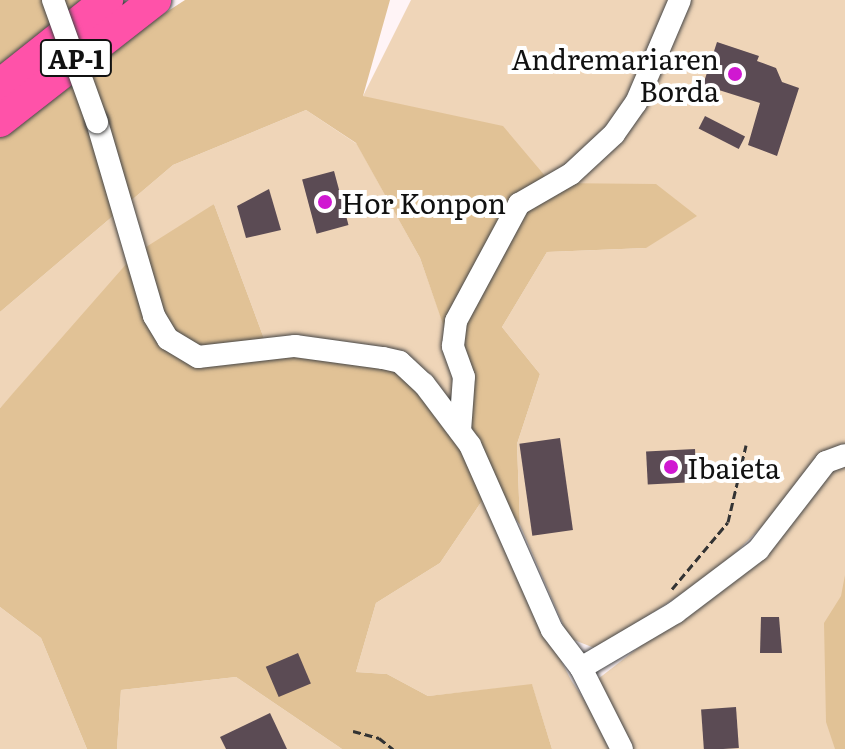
<!DOCTYPE html>
<style>
body{margin:0}
#map{position:relative;width:845px;height:749px;overflow:hidden;background:#fff4f6;font-family:Literata,serif}
div>[style]{position:absolute}
[style*='--x']{left:calc(var(--x)*1px);top:calc(var(--y)*1px);width:calc(var(--w)*1px);rotate:calc(var(--a)*1deg)}
.green>*{inset:0;background:#efd5b8}
.forest>*{inset:0;background:#e1c296}
.building>*{inset:0;background:#5b4b54;transform-origin:0 0}
.path>*{height:3px;margin-top:-1.5px;transform-origin:0;background:repeating-linear-gradient(90deg,#333 0 8px,transparent 0 12px)}
.roads{filter:drop-shadow(0 0 2px #444) drop-shadow(0 0 2px #444)}
.minor>*{height:22px;margin:-11px;padding:0 11px;transform-origin:11px;border-radius:11px;background:#fff}
.highway>*{height:32px;margin:-16px;padding:0 16px;transform-origin:16px;border-radius:16px;background:#ff52a9}
.bridges{filter:drop-shadow(0 0 2px #444) drop-shadow(0 0 2px #444)}
.minor-bridge>*{height:22px;margin:-11px;padding:0 11px;transform-origin:11px;border-radius:11px;background:#fff}
.dots>*{width:22px;height:22px;translate:-50% -50%;box-sizing:border-box;border:4px solid #fff;border-radius:50%}
span{translate:-50% -50%;white-space:nowrap;text-align:center;line-height:1.15;-webkit-text-stroke:8px #fff;paint-order:stroke}
.shield-label span{padding:2px 6px;background:#fff;border:2px solid;border-radius:6px;-webkit-text-stroke-width:0}
.shield-label{font-size:26px;color:#111;font-weight:700}
.poi-label{font-size:28px;color:#111}
.right{translate:-100% -50%;text-align:right}
.left{translate:0 -50%;text-align:left}
</style>
<div id="map">
<div class="green">
<div style="clip-path:polygon(411px 0,845px 0,845px 749px,628px 749px,594px 682px,722px 583px,822px 467px,718px 570px,597px 649px,569px 638px,520px 525px,517px 444px,540px 374px,502px 327px,547px 252px,646px 248px,551px 183px,363px 96px)"></div>
<div style="clip-path:polygon(306px 110px,357px 144px,420px 258px,464px 382px,459px 426px,266px 344px,214px 204px,80px 321px,0 408px,0 312px,173px 165px)"></div>
<div style="clip-path:polygon(492px 486px,505px 550px,571px 680px,617px 749px,552px 749px,532px 685px,428px 696px,387px 674px,356px 672px,376px 603px,440px 563px)"></div>
<div style="clip-path:polygon(0 607px,41px 638px,87px 749px,0 749px)"></div>
<div style="clip-path:polygon(236px 677px,342px 749px,117px 749px,121px 690px)"></div>
</div>
<div class="forest">
<div style="clip-path:polygon(0 0,93px 0,162px 15px,185px 0,390px 0,363px 96px,503px 126px,551px 183px,656px 184px,697px 216px,646px 248px,547px 252px,502px 327px,540px 374px,517px 444px,520px 525px,492px 486px,440px 563px,376px 603px,356px 672px,387px 674px,428px 696px,532px 684px,552px 749px,342px 749px,236px 677px,121px 690px,117px 749px,87px 749px,41px 638px,0 607px,0 408px,135px 254px,214px 204px,266px 344px,383px 358px,458px 424px,463px 382px,420px 258px,356px 143px,306px 110px,173px 165px,0 312px)"></div>
<div style="clip-path:polygon(845px 575px,845px 749px,835px 749px,826px 722px,824px 623px,841px 596px)"></div>
</div>
<div class="building">
<div style="clip-path:polygon(717px 42px,759px 56px,757px 61px,776px 68px,782px 82px,799px 88px,777px 156px,748px 145px,760px 103px,703px 85px)"></div>
<div style="left:705px;top:116px;width:45px;height:14px;rotate:27deg"></div>
<div style="left:334px;top:171px;width:56px;height:33px;rotate:75deg"></div>
<div style="clip-path:polygon(269px 189px,281px 230px,246px 238px,237px 206px)"></div>
<div style="left:560px;top:438px;width:93px;height:41px;rotate:82deg"></div>
<div style="left:695px;top:449px;width:33px;height:49px;rotate:87deg"></div>
<div style="clip-path:polygon(761px 617px,779px 617px,782px 653px,760px 653px)"></div>
<div style="left:298px;top:653px;width:33px;height:35px;rotate:67deg"></div>
<div style="left:736px;top:707px;width:41px;height:35px;rotate:86deg"></div>
<div style="clip-path:polygon(270px 713px,287px 749px,226px 749px,220px 737px)"></div>
</div>
<div class="path">
<div style="--x:672;--y:589;--w:87;--a:-50.1"></div>
<div style="--x:728;--y:522;--w:79;--a:-76.8"></div>
<div style="--x:353;--y:731;--w:27;--a:15"></div>
<div style="--x:379;--y:738;--w:18;--a:38"></div>
</div>
<div class="roads">
<div class="minor">
<div style="--x:97;--y:122;--w:202;--a:73.6"></div>
<div style="--x:154;--y:316;--w:27;--a:59"></div>
<div style="--x:168;--y:339;--w:35;--a:31"></div>
<div style="--x:198;--y:357;--w:98;--a:-6.5"></div>
<div style="--x:295;--y:346;--w:89;--a:7.8"></div>
<div style="--x:383;--y:358;--w:17;--a:13"></div>
<div style="--x:400;--y:362;--w:33;--a:43"></div>
<div style="--x:424;--y:384;--w:76;--a:53"></div>
<div style="--x:470;--y:445;--w:202;--a:66.1"></div>
<div style="--x:552;--y:630;--w:48;--a:52.7"></div>
<div style="--x:581;--y:668;--w:91;--a:63.2"></div>
<div style="--x:460;--y:431;--w:54;--a:-85.8"></div>
<div style="--x:464;--y:377;--w:33;--a:-110"></div>
<div style="--x:453;--y:346;--w:25;--a:-83"></div>
<div style="--x:456;--y:321;--w:133;--a:-61.7"></div>
<div style="--x:519;--y:204;--w:60;--a:-30"></div>
<div style="--x:571;--y:174;--w:59;--a:-42.9"></div>
<div style="--x:614;--y:134;--w:38;--a:-55"></div>
<div style="--x:636;--y:103;--w:112;--a:-66.9"></div>
<div style="--x:581;--y:668;--w:110;--a:-30.5"></div>
<div style="--x:676;--y:612;--w:103;--a:-37.1"></div>
<div style="--x:758;--y:550;--w:111;--a:-52.3"></div>
<div style="--x:826;--y:462;--w:20;--a:-20"></div>
</div>
<div class="highway">
<div style="--x:0;--y:85;--w:137;--a:-38.5"></div>
<div style="--x:0;--y:121;--w:197;--a:-38"></div>
</div>
</div>
<div class="bridges">
<div class="minor-bridge">
<div style="--x:53;--y:0;--w:130;--a:70.2"></div>
</div>
</div>
<div class="dots">
<div style="left:735px;top:74px;background:#d018d1"></div>
<div style="left:325px;top:202px;background:#d018d1"></div>
<div style="left:671px;top:467px;background:#d018d1"></div>
</div>
<div class="shield-label">
<span style="left:76px;top:58px">AP-1</span>
</div>
<div class="poi-label">
<span class="right" style="left:719px;top:74px">Andremariaren<br>Borda</span>
<span class="left" style="left:341px;top:202px">Hor Konpon</span>
<span class="left" style="left:687px;top:467px">Ibaieta</span>
</div>
</div>
